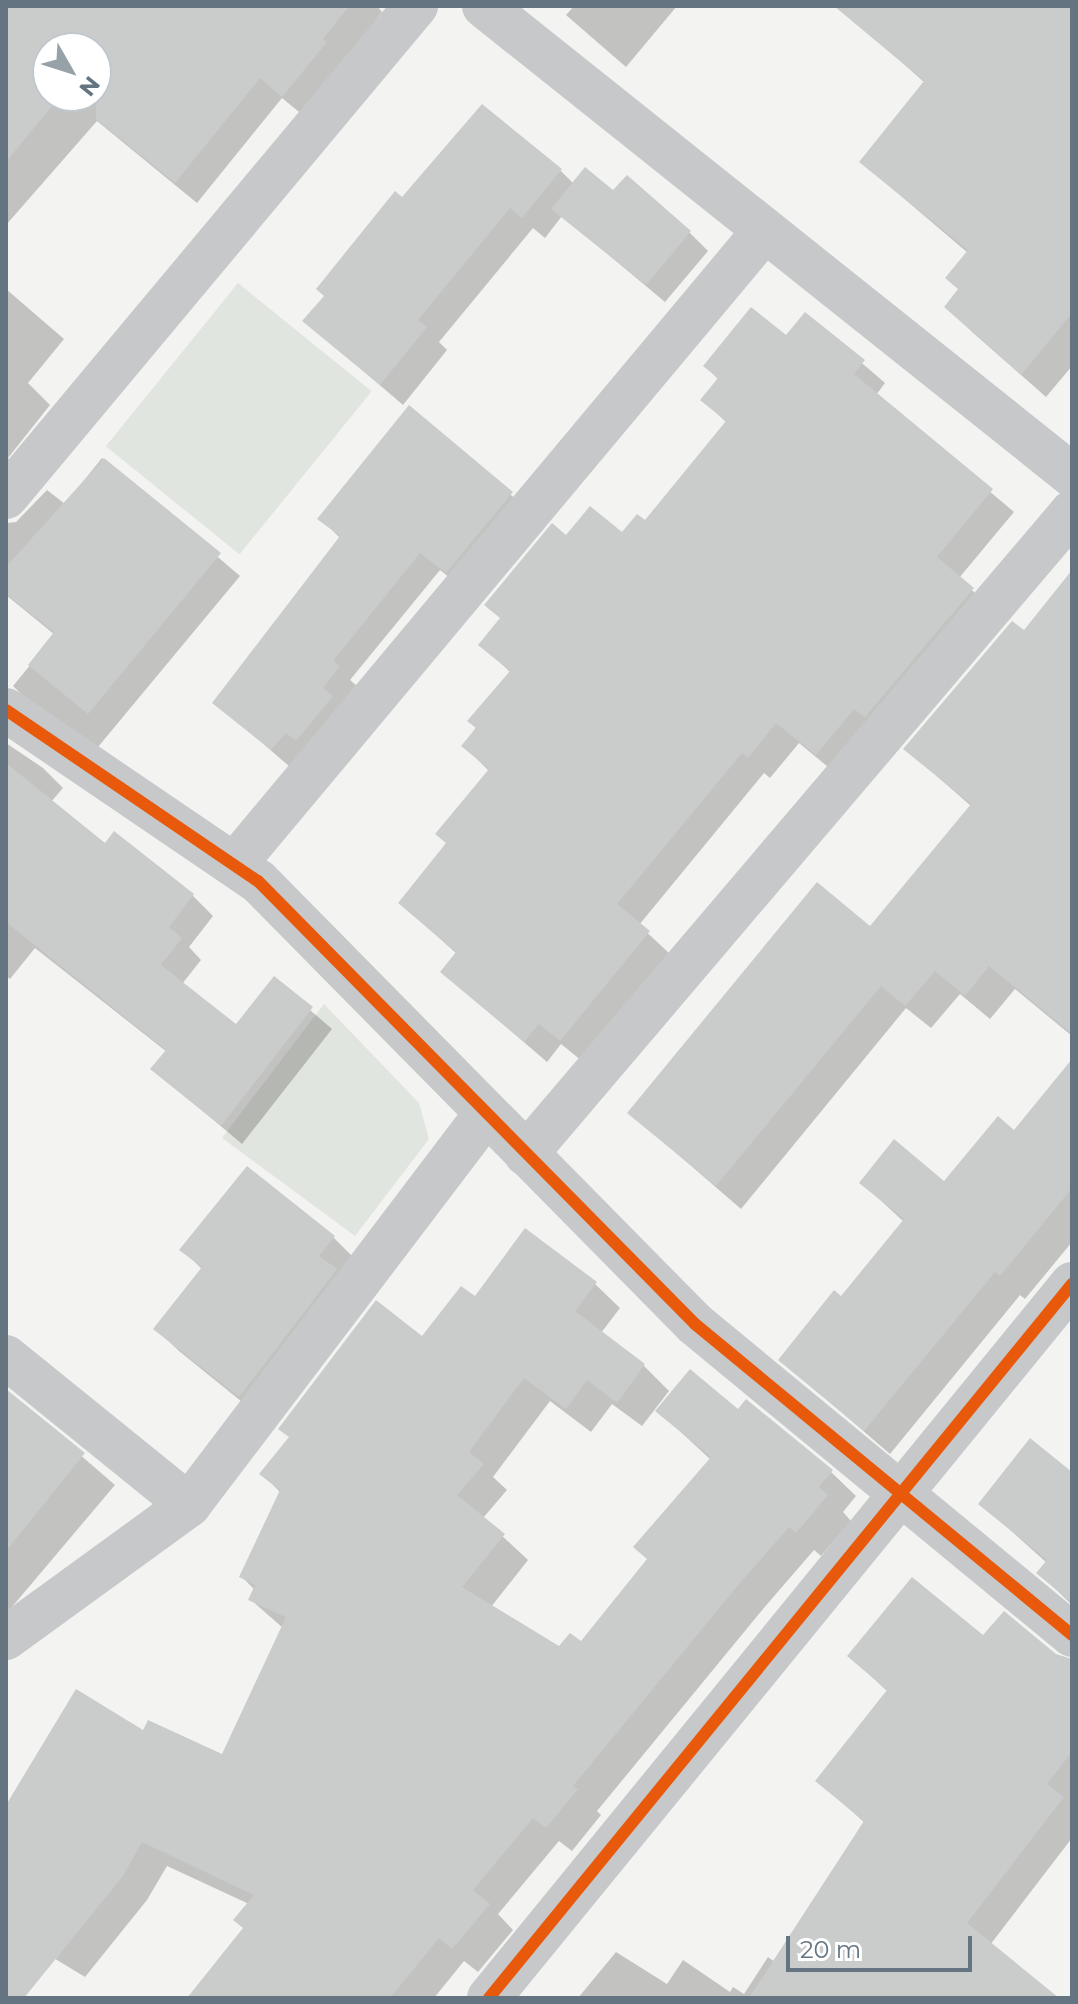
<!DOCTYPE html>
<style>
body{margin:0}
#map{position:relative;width:1078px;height:2004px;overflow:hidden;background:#f3f3f1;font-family:Montserrat,sans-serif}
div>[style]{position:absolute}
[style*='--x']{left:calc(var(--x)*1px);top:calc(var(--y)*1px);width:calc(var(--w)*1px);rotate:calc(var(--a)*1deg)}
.green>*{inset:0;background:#e1e5df;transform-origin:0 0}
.shadow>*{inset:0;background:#0003}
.building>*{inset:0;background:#cacccc}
.minor>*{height:44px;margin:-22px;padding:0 22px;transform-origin:22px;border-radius:22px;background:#c7c8c9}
.cycleway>*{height:12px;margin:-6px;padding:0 6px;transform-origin:6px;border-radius:6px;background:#e8590c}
span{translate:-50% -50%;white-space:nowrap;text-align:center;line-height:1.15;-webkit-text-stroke:8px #fff;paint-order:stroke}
.frame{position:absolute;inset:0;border:8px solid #647581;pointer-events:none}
.north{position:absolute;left:32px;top:32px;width:80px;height:80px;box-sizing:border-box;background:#fff;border:2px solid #c1c8cd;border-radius:50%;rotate:129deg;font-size:22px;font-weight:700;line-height:32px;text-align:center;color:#647581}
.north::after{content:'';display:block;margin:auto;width:28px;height:36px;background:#96a1a8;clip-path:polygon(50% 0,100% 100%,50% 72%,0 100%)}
.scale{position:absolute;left:786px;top:1936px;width:186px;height:36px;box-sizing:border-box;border:4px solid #647581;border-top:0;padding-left:10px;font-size:24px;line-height:28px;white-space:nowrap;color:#647581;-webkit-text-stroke:6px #fff;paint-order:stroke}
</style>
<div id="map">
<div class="green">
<div style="left:238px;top:283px;width:172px;height:210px;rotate:39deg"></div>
<div style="clip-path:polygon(324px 1004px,419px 1103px,429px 1139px,355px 1236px,222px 1138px)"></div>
</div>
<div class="shadow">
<div style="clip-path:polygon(evenodd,20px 6px,377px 6px,382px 12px,304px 116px,282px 98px,197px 203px,97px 121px,6px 225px,6px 33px,20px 6px,48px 48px,96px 48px,96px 96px,48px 96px,48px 48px)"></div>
<div style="clip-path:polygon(574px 6px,677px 6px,626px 67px,566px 15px)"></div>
<div style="clip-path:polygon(877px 6px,1072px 6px,1072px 366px,1046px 397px,971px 331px,960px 290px,968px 253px,861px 162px,925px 83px,861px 26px)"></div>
<div style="clip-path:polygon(561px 171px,574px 184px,613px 193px,690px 233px,708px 251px,665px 302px,562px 216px,545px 238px,533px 228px,439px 342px,447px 350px,403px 405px,305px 321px,402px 199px)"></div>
<div style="clip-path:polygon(6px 289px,64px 339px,28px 383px,50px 405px,8px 458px,28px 478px,6px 508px)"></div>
<div style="clip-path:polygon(805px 314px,885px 383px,876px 395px,1014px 512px,959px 578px,994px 611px,839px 776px,799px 743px,770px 778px,764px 773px,639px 925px,670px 954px,582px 1061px,561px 1044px,547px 1062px,442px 972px,457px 954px,400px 903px,448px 844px,490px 772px,464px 746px,511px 673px,481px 644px,566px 537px,622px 535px,646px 523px,727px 423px,703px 400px,719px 380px,705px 366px,786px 338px)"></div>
<div style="clip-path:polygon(409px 408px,531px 512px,465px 590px,440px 570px,350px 680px,357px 686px,290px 767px,215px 702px,340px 538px,320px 518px)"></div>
<div style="clip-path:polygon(102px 458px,240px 576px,98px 747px,34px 707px,13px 686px,55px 635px,6px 595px,6px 523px,16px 522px,47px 490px,65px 504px)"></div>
<div style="clip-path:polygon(1072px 578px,1072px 1036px,1015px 989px,990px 1019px,960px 994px,931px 1028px,906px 1008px,741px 1209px,630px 1113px,870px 929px,971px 806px,906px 749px,1024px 633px)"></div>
<div style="clip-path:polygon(6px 743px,43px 768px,63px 788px,51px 802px,105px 845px,193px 896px,213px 916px,189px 947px,201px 960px,182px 984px,237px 1027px,274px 979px,332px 1029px,242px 1144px,153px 1069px,167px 1052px,35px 948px,10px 979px,6px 976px)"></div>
<div style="clip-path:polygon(1072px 1062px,1072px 1242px,1025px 1299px,1020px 1295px,890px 1454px,781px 1360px,842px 1299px,904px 1222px,862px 1183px,944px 1184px,1015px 1133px)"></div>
<div style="clip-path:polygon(247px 1169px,334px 1238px,357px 1261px,263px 1419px,179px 1351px,155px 1328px,202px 1269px,182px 1250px)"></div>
<div style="clip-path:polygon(595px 1284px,620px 1308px,601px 1333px,644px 1366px,669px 1391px,642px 1426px,612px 1404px,591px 1432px,550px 1401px,493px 1477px,507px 1490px,483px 1518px,528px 1560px,491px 1607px,559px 1649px,581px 1644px,649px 1560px,711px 1460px,658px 1411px,739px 1412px,831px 1472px,856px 1496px,843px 1512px,851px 1521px,821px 1556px,814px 1550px,763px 1609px,597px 1811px,601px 1815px,572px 1851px,559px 1841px,498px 1914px,513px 1930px,478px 1972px,464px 1961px,434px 1998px,189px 1998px,245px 1929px,249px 1904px,167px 1866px,147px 1900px,85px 1977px,6px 1929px,6px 1809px,144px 1732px,223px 1757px,283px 1628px,250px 1599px,255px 1590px,242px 1577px,281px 1493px,262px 1474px,475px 1299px)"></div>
<div style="clip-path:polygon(6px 1391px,115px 1485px,6px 1614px)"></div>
<div style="clip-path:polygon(1072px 1475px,1072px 1605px,1039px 1573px,1047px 1563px,980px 1503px)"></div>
<div style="clip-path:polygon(984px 1637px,1072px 1660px,1072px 1838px,990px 1945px,1056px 1998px,578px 1998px,616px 1952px,667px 1984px,683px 1960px,730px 1992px,733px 1987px,744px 1994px,768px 1957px,775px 1962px,865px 1823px,818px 1781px,888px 1692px,850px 1656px)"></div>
</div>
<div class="building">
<div style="clip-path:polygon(6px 6px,349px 6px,323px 39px,327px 42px,282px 97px,260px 78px,175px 183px,96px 119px,96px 48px,48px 48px,48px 96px,60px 96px,6px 162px)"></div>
<div style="clip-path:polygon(834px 6px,1072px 6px,1072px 313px,1021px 375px,944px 307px,958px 289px,945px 278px,968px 250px,859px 162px,924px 81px)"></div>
<div style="clip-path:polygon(482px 104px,562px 169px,522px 218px,510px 208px,418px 320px,427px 327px,380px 385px,302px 321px,324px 296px,316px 289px,395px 191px,402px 197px)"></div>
<div style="clip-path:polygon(585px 167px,613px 190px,627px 175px,691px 231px,646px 285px,551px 209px)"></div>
<div style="clip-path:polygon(751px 307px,786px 335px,805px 312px,865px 360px,854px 374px,993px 489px,937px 557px,974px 588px,865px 717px,854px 709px,816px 755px,776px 723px,748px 758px,742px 753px,617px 904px,650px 931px,560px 1041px,539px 1024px,524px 1042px,440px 972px,456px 952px,398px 903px,446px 843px,435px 834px,489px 769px,461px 746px,476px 728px,467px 721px,510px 671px,478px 645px,500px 618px,484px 605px,552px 523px,566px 535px,590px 506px,622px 532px,637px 514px,645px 520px,726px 421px,700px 400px,718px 378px,703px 366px)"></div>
<div style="clip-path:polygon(409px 405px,513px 492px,446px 573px,420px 553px,333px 661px,340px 666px,323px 688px,333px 696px,296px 741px,286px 733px,271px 750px,212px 703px,340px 536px,317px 519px)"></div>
<div style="clip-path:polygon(104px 458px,221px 553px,88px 714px,28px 665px,54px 632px,6px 594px,6px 567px)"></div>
<div style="clip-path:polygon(1072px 570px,1072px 1034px,989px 966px,965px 996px,935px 971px,905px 1006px,881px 986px,716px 1186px,627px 1113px,817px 882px,870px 926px,971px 804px,903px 749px,1012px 621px,1024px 630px)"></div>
<div style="clip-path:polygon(6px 763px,105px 843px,114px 831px,194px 894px,169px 927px,182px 938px,161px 965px,236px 1024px,274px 976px,313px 1007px,221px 1126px,150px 1069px,166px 1050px,6px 922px)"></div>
<div style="clip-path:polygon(1072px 1059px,1072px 1188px,1000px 1276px,995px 1272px,864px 1431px,778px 1360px,834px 1290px,841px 1296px,904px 1219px,859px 1183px,894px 1139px,944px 1181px,998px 1116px,1014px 1130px)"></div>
<div style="clip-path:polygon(247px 1166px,335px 1236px,319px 1256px,337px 1269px,239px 1397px,153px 1329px,202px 1267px,179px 1250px)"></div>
<div style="clip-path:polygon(525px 1228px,597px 1282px,575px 1311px,645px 1364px,617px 1403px,587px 1380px,566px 1409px,524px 1378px,469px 1452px,484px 1464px,457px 1495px,505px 1534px,462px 1587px,559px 1646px,570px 1633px,581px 1641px,647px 1559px,633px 1547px,711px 1457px,655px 1411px,690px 1369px,738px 1409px,746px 1399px,833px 1470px,819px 1487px,828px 1495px,796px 1533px,789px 1527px,739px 1584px,573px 1786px,578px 1789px,546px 1828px,533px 1818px,473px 1890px,490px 1904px,452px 1949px,439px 1938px,390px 1998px,187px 1998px,243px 1928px,233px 1920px,254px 1895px,142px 1842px,123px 1876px,24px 1998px,6px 1998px,6px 1805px,76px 1689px,143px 1730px,148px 1720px,222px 1754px,286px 1617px,248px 1600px,255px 1585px,239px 1577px,280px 1490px,259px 1474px,289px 1437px,278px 1429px,376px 1300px,422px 1336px,461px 1286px,475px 1296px)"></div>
<div style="clip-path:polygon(6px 1389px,85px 1453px,6px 1551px)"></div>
<div style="clip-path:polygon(1030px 1438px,1072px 1472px,1072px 1603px,1036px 1573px,1047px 1560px,978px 1504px)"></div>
<div style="clip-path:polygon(912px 1577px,983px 1635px,1004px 1611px,1056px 1654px,1072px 1659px,1072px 1752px,1047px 1784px,1064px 1797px,967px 1923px,1059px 1998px,749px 1998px,864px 1821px,815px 1781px,887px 1690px,847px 1656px)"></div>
</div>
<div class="minor">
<div style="--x:484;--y:6;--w:752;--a:38.58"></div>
<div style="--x:6;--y:497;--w:640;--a:-50.14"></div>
<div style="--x:6;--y:710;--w:305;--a:34.2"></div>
<div style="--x:258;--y:881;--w:622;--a:45.39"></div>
<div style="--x:695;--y:1324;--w:489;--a:39.5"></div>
<div style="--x:235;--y:864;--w:826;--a:-50.11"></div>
<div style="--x:526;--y:1154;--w:843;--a:-49.62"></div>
<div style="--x:6;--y:1357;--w:235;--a:39"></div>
<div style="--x:6;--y:1638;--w:226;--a:-36"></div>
<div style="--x:189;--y:1505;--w:491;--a:-52.8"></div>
<div style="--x:489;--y:1998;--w:922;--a:-50.77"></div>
</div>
<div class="cycleway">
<div style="--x:6;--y:710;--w:305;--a:34.2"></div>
<div style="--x:258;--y:881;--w:622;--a:45.39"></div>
<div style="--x:695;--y:1324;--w:489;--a:39.5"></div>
<div style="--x:489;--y:1998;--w:922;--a:-50.77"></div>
</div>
<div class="frame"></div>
<div class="north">N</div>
<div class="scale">20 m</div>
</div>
